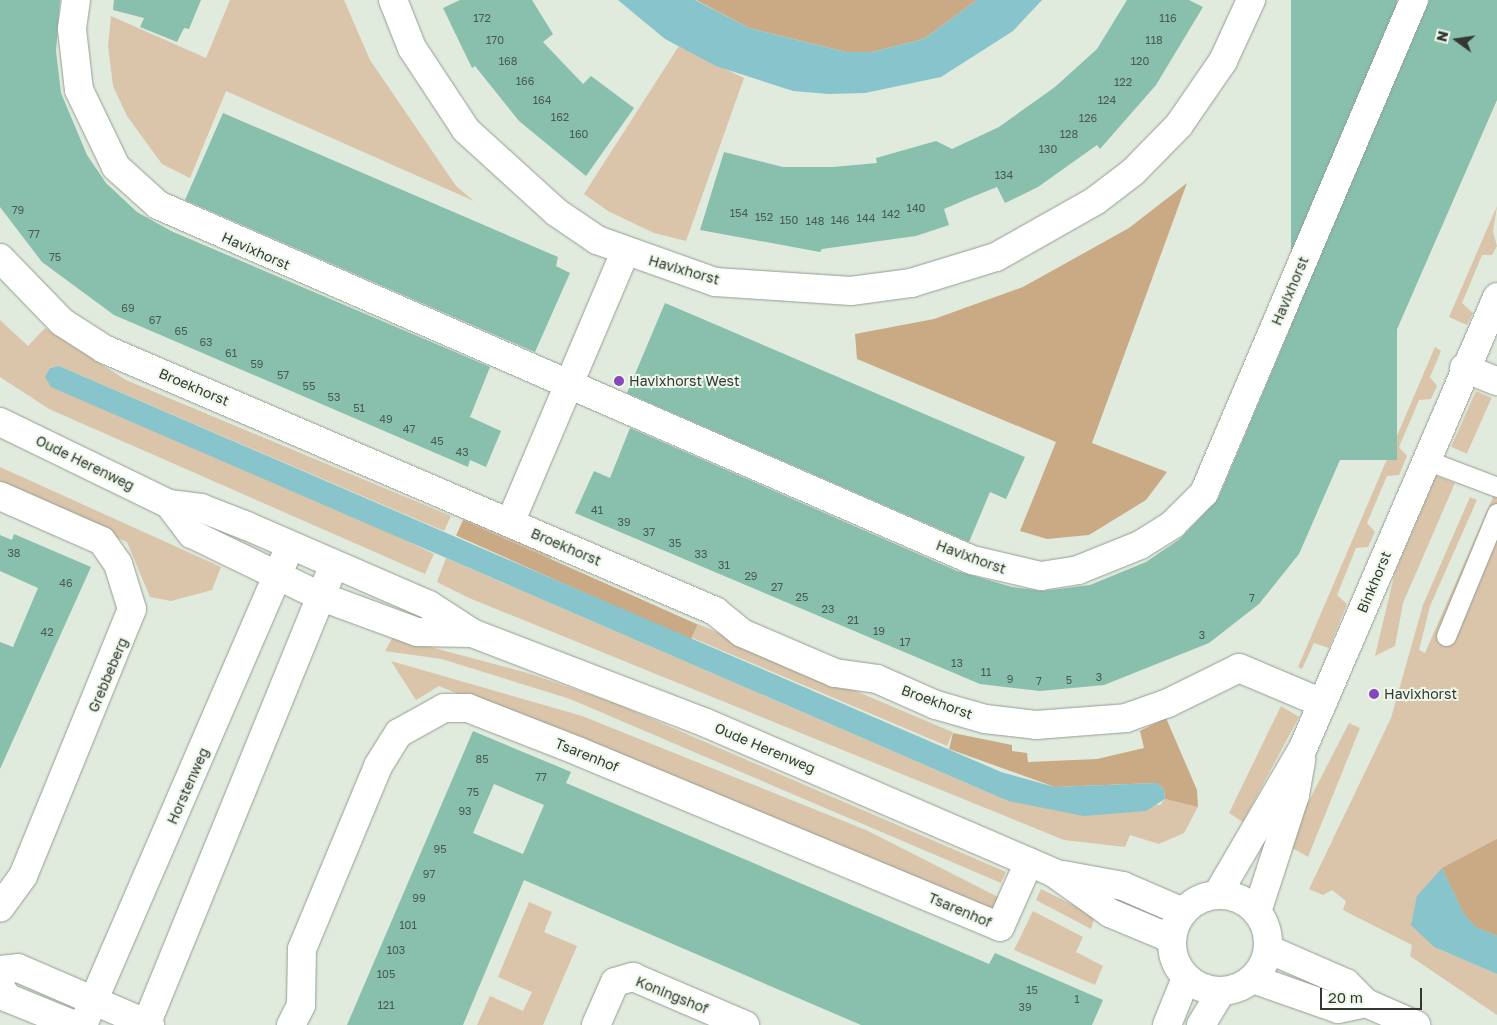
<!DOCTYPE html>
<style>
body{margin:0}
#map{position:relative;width:1497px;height:1025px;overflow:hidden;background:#e0eadd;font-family:"Golos Text",sans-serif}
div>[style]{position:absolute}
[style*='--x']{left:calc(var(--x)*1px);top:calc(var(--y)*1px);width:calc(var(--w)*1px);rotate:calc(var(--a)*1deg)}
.green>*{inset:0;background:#dac4aa;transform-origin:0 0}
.forest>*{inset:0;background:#caaa85;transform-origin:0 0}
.water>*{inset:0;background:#87c4cc}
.building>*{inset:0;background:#88bfad;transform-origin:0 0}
.roads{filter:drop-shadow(0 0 1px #949e92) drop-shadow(0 0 1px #949e92)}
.lane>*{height:19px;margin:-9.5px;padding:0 9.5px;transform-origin:9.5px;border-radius:9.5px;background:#fff}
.street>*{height:28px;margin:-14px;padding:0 14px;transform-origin:14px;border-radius:14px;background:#fff}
.secondary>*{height:28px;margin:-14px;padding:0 14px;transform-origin:14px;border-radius:14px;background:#fff}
.secondary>.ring{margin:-14px;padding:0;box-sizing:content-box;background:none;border:28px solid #fff;border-radius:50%}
.dots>*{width:14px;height:14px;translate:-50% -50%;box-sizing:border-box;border:2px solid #edf8ea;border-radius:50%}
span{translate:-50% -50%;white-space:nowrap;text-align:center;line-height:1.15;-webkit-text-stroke:4px #edf8ea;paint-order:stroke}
.number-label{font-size:11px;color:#495a52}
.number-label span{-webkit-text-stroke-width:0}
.street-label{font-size:14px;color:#343833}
.poi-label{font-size:14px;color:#343833}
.left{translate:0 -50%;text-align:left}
.north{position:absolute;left:1432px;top:15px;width:50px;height:50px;-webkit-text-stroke:4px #edf8ea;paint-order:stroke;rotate:284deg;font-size:14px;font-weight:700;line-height:20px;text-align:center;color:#343833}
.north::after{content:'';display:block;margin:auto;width:18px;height:22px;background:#343833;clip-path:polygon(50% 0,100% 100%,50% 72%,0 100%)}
.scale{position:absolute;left:1320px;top:988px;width:102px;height:22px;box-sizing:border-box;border:2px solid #343833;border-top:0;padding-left:6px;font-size:15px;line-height:18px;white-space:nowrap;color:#343833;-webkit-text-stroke:4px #edf8ea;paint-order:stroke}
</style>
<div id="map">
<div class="green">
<div style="clip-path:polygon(230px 0,344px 0,370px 60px,456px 186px,474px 201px,226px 91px,190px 178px,162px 164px,127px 116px,113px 86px,108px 46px,111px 16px,206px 58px)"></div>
<div style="clip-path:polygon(679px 46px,744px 78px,686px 241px,654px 233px,608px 211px,584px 194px)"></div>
<div style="clip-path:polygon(1497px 206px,1493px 232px,1497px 246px,1492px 255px,1482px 255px,1462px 303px,1473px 313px,1467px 325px,1449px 317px)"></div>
<div style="clip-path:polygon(0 320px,28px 346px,45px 328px,126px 380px,451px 516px,444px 531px,59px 366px,50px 368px,434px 554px,425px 574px,49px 409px,0 377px)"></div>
<div style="clip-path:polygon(1435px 347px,1441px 351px,1430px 377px,1437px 386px,1431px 399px,1419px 400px,1399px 447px,1407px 456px,1399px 475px,1387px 476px,1367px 523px,1375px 532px,1368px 547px,1356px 548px,1337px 595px,1347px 604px,1329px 648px,1314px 643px,1302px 669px,1298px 667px)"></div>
<div style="left:1476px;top:391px;width:17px;height:61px;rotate:24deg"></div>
<div style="clip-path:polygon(0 467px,221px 567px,212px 590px,171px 601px,150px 597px,127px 542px,0 488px)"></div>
<div style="clip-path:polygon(1436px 476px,1455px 483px,1403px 603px,1395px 646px,1375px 656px,1395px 572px)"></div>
<div style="clip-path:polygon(1497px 488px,1497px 966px,1434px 947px,1497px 974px,1497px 1015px,1410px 956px,1412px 945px,1343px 910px,1346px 901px,1332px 890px,1323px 895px,1309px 889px,1391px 718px,1423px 605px,1470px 497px,1477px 500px,1430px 606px,1419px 650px,1425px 653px)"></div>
<div style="clip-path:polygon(475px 515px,551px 548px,551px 559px,463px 520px)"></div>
<div style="clip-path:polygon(446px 558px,1008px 801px,1160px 805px,1165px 799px,1198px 807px,1184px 833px,1159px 844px,1130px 835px,1125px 847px,1064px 840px,469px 598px,437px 582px)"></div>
<div style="left:698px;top:624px;width:277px;height:15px;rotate:23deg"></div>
<div style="clip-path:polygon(393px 637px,531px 674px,615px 703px,1006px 872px,1001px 883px,570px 699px,442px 659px,385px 651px)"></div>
<div style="clip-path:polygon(391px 661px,582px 716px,866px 830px,1000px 898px,991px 913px,439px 686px,416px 700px)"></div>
<div style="clip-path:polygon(1281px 706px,1299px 717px,1243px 822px,1229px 813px)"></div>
<div style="clip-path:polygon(1349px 723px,1360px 728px,1308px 857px,1289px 846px,1293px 832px)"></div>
<div style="clip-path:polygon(1041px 889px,1095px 916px,1091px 929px,1036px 900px)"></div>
<div style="clip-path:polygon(529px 902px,552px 912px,544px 932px,577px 946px,543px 1025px,477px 1025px,490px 996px,523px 1011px,532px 992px,498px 977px)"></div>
<div style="clip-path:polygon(1033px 911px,1083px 937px,1076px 952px,1103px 966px,1095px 985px,1014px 950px)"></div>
</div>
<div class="forest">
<div style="clip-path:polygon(696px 0,977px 0,924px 39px,872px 52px,846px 52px,749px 28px)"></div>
<div style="clip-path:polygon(1187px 183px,1092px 443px,1167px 472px,1146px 500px,1089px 535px,1047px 539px,1020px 531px,1056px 442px,857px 359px,855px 334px,934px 319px,1023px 287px,1129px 228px)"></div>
<div style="left:463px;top:520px;width:257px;height:17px;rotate:24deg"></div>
<div style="clip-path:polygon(1166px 718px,1197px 790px,1198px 807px,1165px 799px,1164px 789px,1156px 783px,1055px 787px,949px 749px,953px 733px,1012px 745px,1012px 751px,1027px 753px,1028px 762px,1097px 759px,1144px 748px,1140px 731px)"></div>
<div style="clip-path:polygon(1497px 839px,1497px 936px,1476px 927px,1464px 914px,1442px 868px)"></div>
</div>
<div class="water">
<div style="clip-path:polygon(618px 0,695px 0,749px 28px,846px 52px,872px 52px,924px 39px,977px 0,1042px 0,1013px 31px,941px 77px,865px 93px,829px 94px,793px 91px,716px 66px,665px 39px)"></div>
<div style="clip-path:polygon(59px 366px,1001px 772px,1055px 787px,1156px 783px,1164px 789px,1165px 799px,1146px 811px,1084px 816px,1008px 801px,51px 387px,45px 377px,50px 368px)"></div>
<div style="clip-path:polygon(1442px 868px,1464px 914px,1476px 927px,1497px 936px,1497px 974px,1434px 947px,1411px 925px,1417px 896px)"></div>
</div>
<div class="building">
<div style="clip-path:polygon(0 0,60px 0,56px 51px,61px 93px,87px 155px,106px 183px,137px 212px,171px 231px,490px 367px,470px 417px,501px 431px,486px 467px,470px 460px,468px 467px,114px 315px,42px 262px,0 207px)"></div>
<div style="clip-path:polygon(114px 0,201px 0,189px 29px,184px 28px,177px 42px,140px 27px,144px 18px,113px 10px)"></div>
<div style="clip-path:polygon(460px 0,532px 0,553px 34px,543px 42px,583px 84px,591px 76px,634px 108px,586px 176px,519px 121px,475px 66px,472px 68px,443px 8px)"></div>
<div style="clip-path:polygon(1127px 0,1189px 0,1203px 7px,1156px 85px,1100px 149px,1097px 145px,1038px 187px,1005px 203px,997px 187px,972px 197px,944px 209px,949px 225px,916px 236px,822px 249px,820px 252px,700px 230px,724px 152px,783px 167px,833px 167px,877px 163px,876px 158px,936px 141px,952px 149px,999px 127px,1055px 87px,1097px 49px)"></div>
<div style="left:1291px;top:0;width:106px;height:460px"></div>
<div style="clip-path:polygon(1429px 0,1497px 0,1497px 100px,1299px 554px,1259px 604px,1209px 643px,1104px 685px,1040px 691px,980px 684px,575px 513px,594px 471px,610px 478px,630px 428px,957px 571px,1012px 587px,1043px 591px,1090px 585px,1146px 562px,1180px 539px,1218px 499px)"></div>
<div style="clip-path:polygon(223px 113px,558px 257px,556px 266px,570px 273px,535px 352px,185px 200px)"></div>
<div style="clip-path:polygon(665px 303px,1025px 457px,1006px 499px,990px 492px,969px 542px,627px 393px)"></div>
<div style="clip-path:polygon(14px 534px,91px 567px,0 769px,0 642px,13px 647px,38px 588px,0 571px,0 535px,12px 540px)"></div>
<div style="clip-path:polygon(evenodd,473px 731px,571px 772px,566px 783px,931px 939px,989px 964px,995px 953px,1103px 1000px,1092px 1025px,861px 1025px,524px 880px,463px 1025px,347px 1025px,473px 731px,494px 784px,544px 805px,523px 854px,473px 833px,494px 784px)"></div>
</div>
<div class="roads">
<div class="lane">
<div style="--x:1426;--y:460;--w:76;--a:20.8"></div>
<div style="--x:1446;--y:636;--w:133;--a:-67.5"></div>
</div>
<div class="street">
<div style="--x:76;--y:0;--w:29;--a:98"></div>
<div style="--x:72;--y:29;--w:61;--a:83.5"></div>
<div style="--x:79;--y:90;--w:85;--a:64.3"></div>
<div style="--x:116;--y:167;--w:57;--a:42.1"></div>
<div style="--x:158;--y:205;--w:888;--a:23.56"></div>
<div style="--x:972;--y:560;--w:71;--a:13.1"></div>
<div style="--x:1041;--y:576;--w:37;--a:-9"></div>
<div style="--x:1078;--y:570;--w:67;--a:-22"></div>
<div style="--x:1140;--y:545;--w:39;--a:-32"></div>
<div style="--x:1173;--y:524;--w:44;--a:-45"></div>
<div style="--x:1204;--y:493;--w:536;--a:-66.93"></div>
<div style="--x:393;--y:0;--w:52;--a:68.4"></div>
<div style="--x:412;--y:48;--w:98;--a:56.6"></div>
<div style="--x:466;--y:130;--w:122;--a:42.3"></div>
<div style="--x:556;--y:212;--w:50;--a:34.3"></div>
<div style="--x:597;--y:240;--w:125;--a:19.6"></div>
<div style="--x:715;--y:282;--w:136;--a:3.8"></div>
<div style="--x:851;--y:291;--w:61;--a:-7.6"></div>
<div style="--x:911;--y:283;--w:89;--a:-17"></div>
<div style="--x:996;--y:257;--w:114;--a:-29.5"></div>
<div style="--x:1095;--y:201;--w:48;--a:-37.3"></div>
<div style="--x:1133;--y:172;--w:66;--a:-45.6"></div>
<div style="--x:1179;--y:125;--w:78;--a:-55.5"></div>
<div style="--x:1223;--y:61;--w:67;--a:-65.3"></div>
<div style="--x:0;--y:258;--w:89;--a:45.9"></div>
<div style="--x:62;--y:322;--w:50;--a:32.7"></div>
<div style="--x:104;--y:349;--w:665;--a:23.21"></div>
<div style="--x:715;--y:611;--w:35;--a:39"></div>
<div style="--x:742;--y:633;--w:101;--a:23.3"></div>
<div style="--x:835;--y:673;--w:42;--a:8.1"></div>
<div style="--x:877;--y:679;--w:64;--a:23.8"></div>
<div style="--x:936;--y:705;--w:51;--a:15.9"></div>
<div style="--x:985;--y:719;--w:51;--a:6.7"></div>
<div style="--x:1036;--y:725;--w:90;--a:-4.4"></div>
<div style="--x:1126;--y:718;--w:45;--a:-19.7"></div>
<div style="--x:1168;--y:703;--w:79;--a:-26.2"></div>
<div style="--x:1239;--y:668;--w:90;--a:22.9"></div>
<div style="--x:1464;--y:368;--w:35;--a:22"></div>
<div style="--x:0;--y:496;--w:111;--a:23.8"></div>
<div style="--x:102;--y:541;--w:28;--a:55"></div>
<div style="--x:118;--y:564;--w:47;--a:72.7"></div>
<div style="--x:132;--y:609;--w:288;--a:112.2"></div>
<div style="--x:23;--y:876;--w:39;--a:126"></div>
<div style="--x:510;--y:523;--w:294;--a:-67"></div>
<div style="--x:0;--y:970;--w:18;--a:-6"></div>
<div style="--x:18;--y:968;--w:144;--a:23.4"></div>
<div style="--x:0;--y:987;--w:14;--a:54"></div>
<div style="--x:8;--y:998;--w:71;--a:22.2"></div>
<div style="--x:291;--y:1025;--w:22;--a:-63"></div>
<div style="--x:301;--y:1005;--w:56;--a:-89"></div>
<div style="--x:302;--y:949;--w:198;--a:-67.4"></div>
<div style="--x:378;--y:766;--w:39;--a:-58"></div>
<div style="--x:399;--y:733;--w:51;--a:-29.1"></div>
<div style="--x:444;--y:708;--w:24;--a:0"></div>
<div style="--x:468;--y:708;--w:120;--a:21.4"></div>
<div style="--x:580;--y:752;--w:455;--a:22.6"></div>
<div style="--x:1000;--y:927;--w:71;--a:-66"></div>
<div style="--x:596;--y:1025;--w:47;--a:-66.2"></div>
<div style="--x:615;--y:982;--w:19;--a:-16"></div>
<div style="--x:633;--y:977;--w:122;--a:23.2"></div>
<div style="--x:1167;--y:1025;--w:51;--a:-68"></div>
<div style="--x:1201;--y:1025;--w:39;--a:-59"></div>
</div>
<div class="secondary">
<div style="--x:0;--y:422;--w:188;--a:25.9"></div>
<div style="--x:169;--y:504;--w:32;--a:7"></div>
<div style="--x:201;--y:508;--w:49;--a:21.4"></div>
<div style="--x:247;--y:526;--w:198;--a:23.5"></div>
<div style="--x:429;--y:605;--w:51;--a:33.1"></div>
<div style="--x:472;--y:633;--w:251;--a:21"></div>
<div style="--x:706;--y:723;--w:379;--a:23.3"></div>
<div style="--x:1054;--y:873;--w:69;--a:35.5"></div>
<div style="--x:1110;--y:913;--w:67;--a:22.8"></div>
<div style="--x:169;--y:504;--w:38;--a:53"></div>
<div style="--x:192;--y:534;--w:144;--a:25.9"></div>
<div style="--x:322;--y:597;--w:101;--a:20.2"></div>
<div style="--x:417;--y:632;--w:55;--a:1"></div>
<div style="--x:1063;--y:875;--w:61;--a:10.4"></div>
<div style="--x:1123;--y:886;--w:65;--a:23.4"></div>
<div class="ring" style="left:1172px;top:895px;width:68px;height:68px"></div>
<div style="--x:1217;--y:895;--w:170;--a:-59.7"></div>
<div style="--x:1303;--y:748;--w:491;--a:-66.7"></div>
<div style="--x:1257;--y:912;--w:123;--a:-72"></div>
<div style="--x:1295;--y:795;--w:36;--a:-80"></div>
<div style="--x:1268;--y:949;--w:85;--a:23.6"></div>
<div style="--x:1346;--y:983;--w:28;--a:45"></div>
<div style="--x:1366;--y:1003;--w:55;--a:23.7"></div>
<div style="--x:1253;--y:979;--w:90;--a:19.4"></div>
<div style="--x:1338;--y:1009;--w:29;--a:-12"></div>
<div style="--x:83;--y:1025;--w:522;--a:-66.63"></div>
<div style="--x:146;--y:1025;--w:497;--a:-67.8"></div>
</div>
</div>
<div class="dots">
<div style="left:619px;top:381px;background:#8746bb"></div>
<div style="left:1374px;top:694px;background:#8746bb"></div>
</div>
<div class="number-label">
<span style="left:482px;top:18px">172</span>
<span style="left:1168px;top:18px">116</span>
<span style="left:495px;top:40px">170</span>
<span style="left:1154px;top:40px">118</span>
<span style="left:508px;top:61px">168</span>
<span style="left:1140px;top:61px">120</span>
<span style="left:525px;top:81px">166</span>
<span style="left:1123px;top:82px">122</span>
<span style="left:542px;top:100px">164</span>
<span style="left:1107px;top:100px">124</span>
<span style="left:560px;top:117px">162</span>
<span style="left:1088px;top:118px">126</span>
<span style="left:579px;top:134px">160</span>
<span style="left:1069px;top:134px">128</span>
<span style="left:1048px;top:149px">130</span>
<span style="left:1004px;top:175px">134</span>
<span style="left:916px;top:208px">140</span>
<span style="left:18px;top:210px">79</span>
<span style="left:739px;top:213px">154</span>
<span style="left:891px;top:214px">142</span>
<span style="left:764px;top:217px">152</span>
<span style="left:866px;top:218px">144</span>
<span style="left:789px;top:220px">150</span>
<span style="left:840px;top:220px">146</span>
<span style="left:815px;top:221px">148</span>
<span style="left:34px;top:234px">77</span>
<span style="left:55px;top:257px">75</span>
<span style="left:128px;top:308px">69</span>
<span style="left:155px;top:320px">67</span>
<span style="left:181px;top:331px">65</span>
<span style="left:206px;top:342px">63</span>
<span style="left:231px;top:353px">61</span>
<span style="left:257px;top:364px">59</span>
<span style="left:283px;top:375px">57</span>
<span style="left:309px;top:386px">55</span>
<span style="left:334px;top:397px">53</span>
<span style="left:359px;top:408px">51</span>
<span style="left:386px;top:419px">49</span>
<span style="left:409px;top:429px">47</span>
<span style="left:437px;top:441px">45</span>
<span style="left:462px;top:452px">43</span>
<span style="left:597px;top:510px">41</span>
<span style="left:624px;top:522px">39</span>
<span style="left:649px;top:532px">37</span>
<span style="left:675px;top:543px">35</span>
<span style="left:14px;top:553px">38</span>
<span style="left:701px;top:554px">33</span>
<span style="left:724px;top:565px">31</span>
<span style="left:751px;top:576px">29</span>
<span style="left:66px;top:583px">46</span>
<span style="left:777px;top:587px">27</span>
<span style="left:802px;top:597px">25</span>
<span style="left:1252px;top:598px">7</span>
<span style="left:828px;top:609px">23</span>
<span style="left:853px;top:620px">21</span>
<span style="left:879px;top:631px">19</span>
<span style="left:47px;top:632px">42</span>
<span style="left:1202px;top:635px">3</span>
<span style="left:905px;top:642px">17</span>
<span style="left:957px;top:663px">13</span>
<span style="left:986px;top:672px">11</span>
<span style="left:1099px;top:677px">3</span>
<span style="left:1010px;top:679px">9</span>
<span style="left:1069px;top:680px">5</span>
<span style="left:1039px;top:681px">7</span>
<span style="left:482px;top:759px">85</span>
<span style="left:541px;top:777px">77</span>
<span style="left:473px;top:792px">75</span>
<span style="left:465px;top:811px">93</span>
<span style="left:440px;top:849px">95</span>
<span style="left:429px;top:874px">97</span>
<span style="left:419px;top:898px">99</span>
<span style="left:408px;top:925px">101</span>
<span style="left:396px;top:950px">103</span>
<span style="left:386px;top:974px">105</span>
<span style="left:1032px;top:990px">15</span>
<span style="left:1077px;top:999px">1</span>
<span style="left:386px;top:1005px">121</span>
<span style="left:1025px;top:1007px">39</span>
</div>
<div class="street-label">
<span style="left:256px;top:251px;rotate:24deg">Havixhorst</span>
<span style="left:684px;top:270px;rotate:16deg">Havixhorst</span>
<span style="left:1290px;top:291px;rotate:-67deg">Havixhorst</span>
<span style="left:194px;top:387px;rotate:23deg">Broekhorst</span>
<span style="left:85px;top:463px;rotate:26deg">Oude Herenweg</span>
<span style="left:566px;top:547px;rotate:23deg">Broekhorst</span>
<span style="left:971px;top:557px;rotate:20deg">Havixhorst</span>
<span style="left:1374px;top:582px;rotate:-67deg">Binkhorst</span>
<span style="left:108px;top:675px;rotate:-67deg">Grebbeberg</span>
<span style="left:937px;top:702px;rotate:20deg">Broekhorst</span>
<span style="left:765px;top:748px;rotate:23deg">Oude Herenweg</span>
<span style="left:587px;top:755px;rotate:22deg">Tsarenhof</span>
<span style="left:188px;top:786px;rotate:-66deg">Horstenweg</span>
<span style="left:960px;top:910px;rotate:23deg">Tsarenhof</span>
<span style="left:672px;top:995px;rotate:22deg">Koningshof</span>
</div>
<div class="poi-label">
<span class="left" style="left:629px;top:381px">Havixhorst West</span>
<span class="left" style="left:1384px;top:694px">Havixhorst</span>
</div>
<div class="north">N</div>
<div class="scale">20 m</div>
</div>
